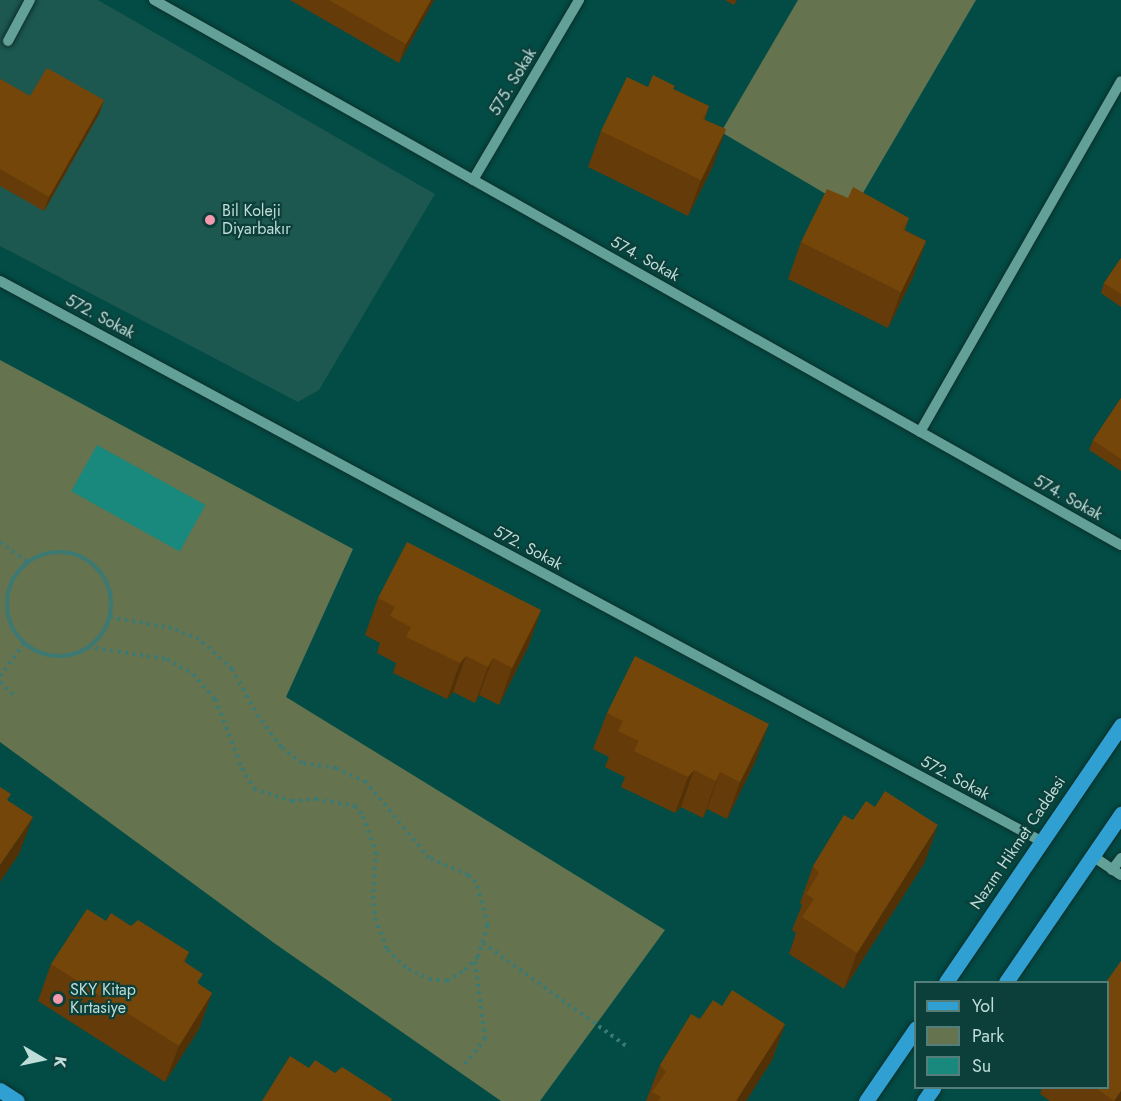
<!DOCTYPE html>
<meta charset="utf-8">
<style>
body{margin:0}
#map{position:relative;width:1121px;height:1101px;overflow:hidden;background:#024c45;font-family:Jost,sans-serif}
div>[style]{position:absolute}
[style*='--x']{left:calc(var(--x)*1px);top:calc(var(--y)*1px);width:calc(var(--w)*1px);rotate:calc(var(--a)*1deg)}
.built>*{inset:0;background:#1c5750}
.green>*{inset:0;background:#65734e}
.water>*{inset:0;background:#19887d;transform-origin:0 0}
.path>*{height:4px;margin-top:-2px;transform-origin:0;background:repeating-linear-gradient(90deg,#3c7973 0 3px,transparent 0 7.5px)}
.path>.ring{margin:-2px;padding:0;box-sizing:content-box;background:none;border:4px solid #3c7973;border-radius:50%}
.roads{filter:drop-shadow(0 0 2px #0c2e2a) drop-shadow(0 0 2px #0c2e2a)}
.minor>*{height:10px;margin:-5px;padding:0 5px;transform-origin:5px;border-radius:5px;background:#62a098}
.major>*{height:15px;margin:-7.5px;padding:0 7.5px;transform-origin:7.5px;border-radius:7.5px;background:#30a0d2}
.wall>*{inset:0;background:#653c09}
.shaded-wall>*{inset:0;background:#523107}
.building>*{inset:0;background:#75460a}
.dots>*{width:16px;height:16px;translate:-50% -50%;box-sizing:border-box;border:3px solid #0d3f3a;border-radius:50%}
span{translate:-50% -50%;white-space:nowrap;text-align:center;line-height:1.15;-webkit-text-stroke:4.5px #0d3f3a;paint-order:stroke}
.street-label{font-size:16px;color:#bedcd8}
.poi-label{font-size:16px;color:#bedcd8}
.left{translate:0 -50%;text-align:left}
.legend{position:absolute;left:914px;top:981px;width:195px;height:108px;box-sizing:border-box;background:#0d3f3a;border:2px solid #547e79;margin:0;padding:8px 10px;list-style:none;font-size:18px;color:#bedcd8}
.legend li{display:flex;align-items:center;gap:12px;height:30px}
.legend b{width:30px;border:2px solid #547e79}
.north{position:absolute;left:12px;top:1029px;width:60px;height:60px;-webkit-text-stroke:4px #0d3f3a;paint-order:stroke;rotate:99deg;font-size:16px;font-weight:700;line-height:24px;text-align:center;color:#bedcd8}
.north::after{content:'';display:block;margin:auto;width:21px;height:27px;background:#bedcd8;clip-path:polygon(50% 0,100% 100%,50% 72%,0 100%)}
</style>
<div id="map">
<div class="built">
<div style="clip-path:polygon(0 0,98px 0,435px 194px,319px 390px,298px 402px,0 246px)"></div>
</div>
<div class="green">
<div style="clip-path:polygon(798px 0,976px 0,853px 210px,721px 132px)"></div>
<div style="clip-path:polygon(0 360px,353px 549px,286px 697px,665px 930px,540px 1101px,501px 1101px,274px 943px,0 742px)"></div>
</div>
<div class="water">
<div style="left:97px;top:445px;width:124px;height:53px;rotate:29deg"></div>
</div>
<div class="path">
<div style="--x:0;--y:542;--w:34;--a:36"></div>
<div class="ring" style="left:7px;top:552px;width:100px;height:100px"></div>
<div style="--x:88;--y:647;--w:80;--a:8.6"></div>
<div style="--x:167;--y:659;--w:30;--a:30"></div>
<div style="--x:193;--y:674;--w:33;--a:49"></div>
<div style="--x:215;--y:699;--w:74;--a:68.6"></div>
<div style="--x:242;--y:768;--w:24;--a:60"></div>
<div style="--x:254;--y:789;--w:40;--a:18"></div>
<div style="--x:292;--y:801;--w:24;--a:-5"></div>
<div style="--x:316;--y:799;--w:40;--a:10"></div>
<div style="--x:355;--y:806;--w:13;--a:51"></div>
<div style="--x:363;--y:816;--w:38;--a:70"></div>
<div style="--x:376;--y:852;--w:44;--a:93.9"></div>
<div style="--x:373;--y:896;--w:22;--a:85"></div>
<div style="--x:375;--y:918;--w:34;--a:69"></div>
<div style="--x:387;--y:950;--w:28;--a:42"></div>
<div style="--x:408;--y:969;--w:23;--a:25"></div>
<div style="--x:429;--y:979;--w:18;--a:6"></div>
<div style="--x:447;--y:981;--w:21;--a:-31"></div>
<div style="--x:465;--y:970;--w:18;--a:-45"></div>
<div style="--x:478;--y:957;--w:34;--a:-73"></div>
<div style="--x:488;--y:925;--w:45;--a:-105.6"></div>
<div style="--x:476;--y:882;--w:11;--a:-139"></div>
<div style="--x:468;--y:875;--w:43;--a:-156.4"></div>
<div style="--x:429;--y:858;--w:99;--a:-129.7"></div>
<div style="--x:366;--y:782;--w:33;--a:-155"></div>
<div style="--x:336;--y:768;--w:34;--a:-172"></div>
<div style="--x:302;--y:763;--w:26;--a:-143"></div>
<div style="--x:281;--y:747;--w:37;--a:-126"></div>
<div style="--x:259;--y:717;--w:55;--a:-119.4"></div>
<div style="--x:232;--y:669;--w:45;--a:-137.7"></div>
<div style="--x:199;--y:639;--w:29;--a:-158"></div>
<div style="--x:172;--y:628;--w:64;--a:-170.1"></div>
<div style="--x:0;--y:676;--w:41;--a:-52.9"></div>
<div style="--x:0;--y:682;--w:18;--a:43"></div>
<div style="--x:483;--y:943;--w:180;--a:35.7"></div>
<div style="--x:465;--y:1064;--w:32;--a:-51"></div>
<div style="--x:485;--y:1039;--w:79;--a:-97.3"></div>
</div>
<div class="roads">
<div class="minor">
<div style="--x:154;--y:0;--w:1110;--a:29.41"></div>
<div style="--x:8;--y:41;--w:47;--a:-61.8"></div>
<div style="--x:473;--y:180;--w:209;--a:-59.5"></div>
<div style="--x:0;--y:281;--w:1182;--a:28.28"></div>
<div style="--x:920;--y:432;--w:404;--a:-60.2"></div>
<div style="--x:1094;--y:857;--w:32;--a:34"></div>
<div style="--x:1112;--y:870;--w:15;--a:-53"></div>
</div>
<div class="major">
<div style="--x:946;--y:982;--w:311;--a:-55.7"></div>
<div style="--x:1006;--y:982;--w:204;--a:-55.6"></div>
<div style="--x:0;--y:1090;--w:20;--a:33"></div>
<div style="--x:866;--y:1101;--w:88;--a:-55.6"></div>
<div style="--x:924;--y:1101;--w:16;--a:-55"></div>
</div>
</div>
<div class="wall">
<div style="clip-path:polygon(290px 0,434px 0,399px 63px)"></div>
<div style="clip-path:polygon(725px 0,737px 0,734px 5px)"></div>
<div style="clip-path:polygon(0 79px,30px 96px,104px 100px,99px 114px,44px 211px,0 186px)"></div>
<div style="clip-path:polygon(648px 87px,673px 89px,709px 106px,705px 119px,713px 166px,688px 216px,588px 167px,601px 131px)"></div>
<div style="clip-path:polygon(848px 198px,909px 218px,905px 230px,926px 241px,913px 277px,888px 328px,788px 279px,801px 242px)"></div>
<div style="clip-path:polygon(1121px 258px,1121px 307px,1101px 293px,1104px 283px)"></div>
<div style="clip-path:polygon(1121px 398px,1121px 471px,1089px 450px,1093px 440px)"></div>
<div style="clip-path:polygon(378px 598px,541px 610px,528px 647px,499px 705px,479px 695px,475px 703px,453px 692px,447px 699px,393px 673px,396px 663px,377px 653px,380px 643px,365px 635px)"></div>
<div style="clip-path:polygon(607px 713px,756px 760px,727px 819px,707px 809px,703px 818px,681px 807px,675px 813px,621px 787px,625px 777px,605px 767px,609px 757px,593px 749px)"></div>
<div style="clip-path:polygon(925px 862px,844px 989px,789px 954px,796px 933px,792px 930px,802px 905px,800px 903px,813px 866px)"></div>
<div style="clip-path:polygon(106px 921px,131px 926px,189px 952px,185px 962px,199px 984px,212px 993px,199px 1029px,165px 1082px,38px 1001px,51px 964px)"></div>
<div style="clip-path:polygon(722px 1006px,785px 1024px,772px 1060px,746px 1101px,646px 1101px,660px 1065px,700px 1019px)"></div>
<div style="clip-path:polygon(1042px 1088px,1107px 1088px,1121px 1101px,1050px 1101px,1040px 1094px)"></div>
</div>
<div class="shaded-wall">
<div style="clip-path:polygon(431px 0,434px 0,399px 63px,406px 44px)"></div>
<div style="clip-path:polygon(104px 100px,99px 114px,44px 211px,49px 197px)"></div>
<div style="clip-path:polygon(726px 129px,713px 166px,688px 216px,701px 180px)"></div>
<div style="clip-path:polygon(926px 241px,913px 277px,888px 328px,901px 292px)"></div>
<div style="clip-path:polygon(541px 610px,528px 647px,499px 705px,512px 668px)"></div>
<div style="clip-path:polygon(466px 656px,453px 692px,447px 699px,460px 663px)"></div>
<div style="clip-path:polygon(493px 658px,479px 695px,475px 703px,488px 667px)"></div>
<div style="clip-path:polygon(769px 724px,756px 760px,727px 819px,740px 782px)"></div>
<div style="clip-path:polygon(694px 770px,681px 807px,675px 813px,688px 777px)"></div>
<div style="clip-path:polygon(720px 772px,707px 809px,703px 818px,716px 781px)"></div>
<div style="clip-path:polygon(33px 817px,19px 854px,0 882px,0 865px)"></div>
<div style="clip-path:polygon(938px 825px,925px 862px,844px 989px,857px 953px)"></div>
<div style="clip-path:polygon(212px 993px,199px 1029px,165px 1082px,179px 1046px)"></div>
<div style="clip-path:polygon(785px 1024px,772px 1060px,746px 1101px,736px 1101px)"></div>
<div style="clip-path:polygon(1121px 1091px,1121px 1101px,1114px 1101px)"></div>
</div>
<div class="building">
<div style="clip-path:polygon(329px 0,431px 0,406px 44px)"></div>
<div style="clip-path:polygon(47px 68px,104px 100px,49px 197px,0 169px,0 79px,30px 96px)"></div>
<div style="clip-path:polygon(653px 75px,675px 86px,673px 89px,709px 106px,703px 119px,726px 129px,701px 180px,601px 131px,627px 77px,648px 87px)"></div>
<div style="clip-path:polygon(853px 187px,909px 218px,903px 230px,926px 241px,901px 292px,801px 242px,827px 189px,848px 198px)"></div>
<div style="clip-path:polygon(1121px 258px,1121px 294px,1104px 283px)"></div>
<div style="clip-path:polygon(1121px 398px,1121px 459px,1093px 440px)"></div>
<div style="clip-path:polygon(407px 542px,541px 610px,512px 668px,493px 658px,488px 667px,466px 656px,460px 663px,406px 637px,411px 627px,390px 616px,395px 607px,378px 598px)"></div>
<div style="clip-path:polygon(635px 656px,769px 724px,740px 782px,720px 772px,716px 781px,694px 770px,688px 777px,634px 751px,639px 741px,618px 731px,623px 721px,607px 713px)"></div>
<div style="clip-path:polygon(0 787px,11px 794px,7px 800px,33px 817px,0 865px)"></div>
<div style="clip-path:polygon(885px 791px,938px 825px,857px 953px,802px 917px,814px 899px,806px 894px,819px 873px,813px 866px,844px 815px,853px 820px,866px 801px,875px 807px)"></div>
<div style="clip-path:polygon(87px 909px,106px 921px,111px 913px,131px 926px,138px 920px,189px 952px,183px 961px,203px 974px,197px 983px,212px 993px,179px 1046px,51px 964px)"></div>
<div style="clip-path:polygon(1121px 961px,1121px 1091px,1114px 1101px,1096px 1088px,1107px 1088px,1107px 982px,1106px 982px)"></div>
<div style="clip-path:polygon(732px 990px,785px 1024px,736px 1101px,658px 1101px,661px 1097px,652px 1092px,666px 1072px,660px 1065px,691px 1014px,700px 1019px,713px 1000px,722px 1006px)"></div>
<div style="clip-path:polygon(290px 1056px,309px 1068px,315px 1060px,335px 1073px,342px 1067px,392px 1099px,391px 1101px,262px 1101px)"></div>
</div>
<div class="dots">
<div style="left:210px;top:220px;background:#f29aae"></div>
<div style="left:58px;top:999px;background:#f29aae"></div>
</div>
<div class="street-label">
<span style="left:513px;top:82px;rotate:-59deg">575. Sokak</span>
<span style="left:645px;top:259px;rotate:29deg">574. Sokak</span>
<span style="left:100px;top:317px;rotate:28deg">572. Sokak</span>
<span style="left:1068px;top:498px;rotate:29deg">574. Sokak</span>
<span style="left:528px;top:548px;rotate:28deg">572. Sokak</span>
<span style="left:955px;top:778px;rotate:28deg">572. Sokak</span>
<span style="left:1018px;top:843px;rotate:-56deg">Nazım Hikmet Caddesi</span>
</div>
<div class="poi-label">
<span class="left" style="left:222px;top:220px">Bil Koleji<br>Diyarbakır</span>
<span class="left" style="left:70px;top:999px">SKY Kitap<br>Kırtasiye</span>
</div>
<ul class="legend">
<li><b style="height:8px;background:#30a0d2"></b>Yol</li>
<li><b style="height:16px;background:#65734e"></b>Park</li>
<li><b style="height:16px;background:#19887d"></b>Su</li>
</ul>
<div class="north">K</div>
</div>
